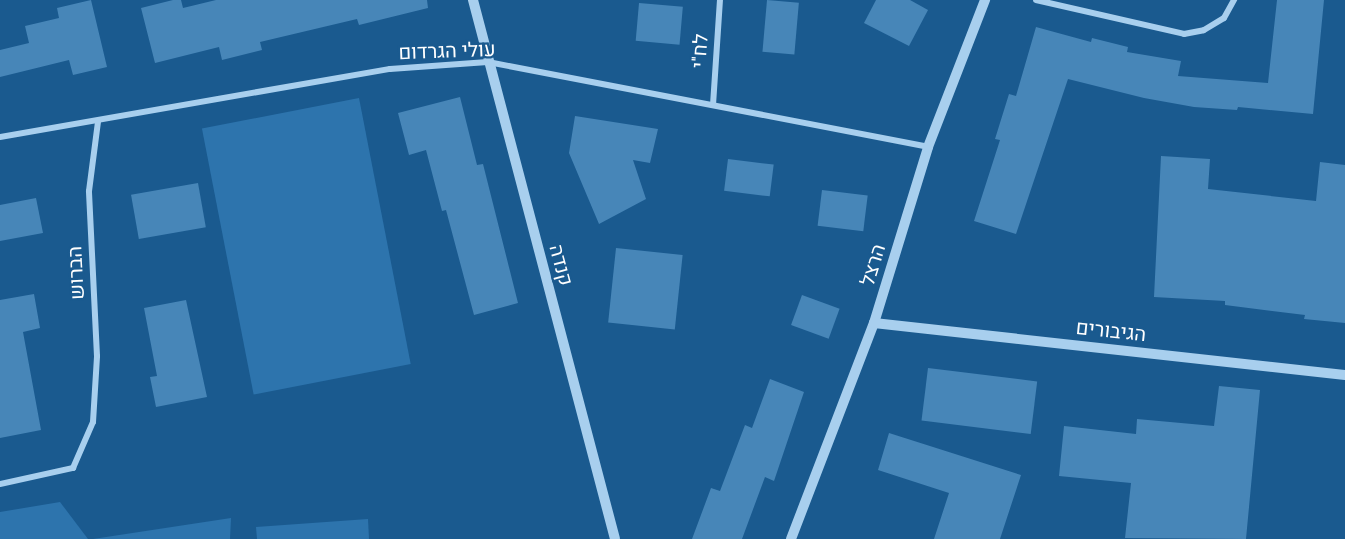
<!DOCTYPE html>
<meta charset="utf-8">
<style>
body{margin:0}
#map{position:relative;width:1345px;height:539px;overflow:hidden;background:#1a5a8f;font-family:Raleway,Heebo,sans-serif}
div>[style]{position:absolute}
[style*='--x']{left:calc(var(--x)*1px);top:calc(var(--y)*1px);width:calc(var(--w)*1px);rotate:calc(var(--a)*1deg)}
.green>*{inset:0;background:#2d74ad;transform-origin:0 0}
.building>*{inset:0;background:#4786b8;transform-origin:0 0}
.minor>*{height:6px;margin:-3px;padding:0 3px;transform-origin:3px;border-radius:3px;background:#a8cfee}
.tertiary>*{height:10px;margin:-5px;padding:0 5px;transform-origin:5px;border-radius:5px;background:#a8cfee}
span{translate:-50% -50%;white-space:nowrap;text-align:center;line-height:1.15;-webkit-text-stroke:4.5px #1a5a8f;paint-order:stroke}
.street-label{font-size:20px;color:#fff}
</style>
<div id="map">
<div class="green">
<div style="left:359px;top:98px;width:271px;height:160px;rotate:79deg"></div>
<div style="clip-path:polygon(60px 502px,88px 539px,0 539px,0 512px)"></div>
<div style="clip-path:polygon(231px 518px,230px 539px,93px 539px)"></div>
<div style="clip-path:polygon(368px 519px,369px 539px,257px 539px,256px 527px)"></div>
</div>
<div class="building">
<div style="clip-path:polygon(91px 0,107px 67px,73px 75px,69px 60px,0 77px,0 50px,29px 43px,25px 26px,59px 18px,57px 8px)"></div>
<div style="clip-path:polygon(173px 0,181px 0,183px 8px,216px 0,427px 0,428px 8px,359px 25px,357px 19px,260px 42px,262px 50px,222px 60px,219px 47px,155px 63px,141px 8px)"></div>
<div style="left:767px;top:0;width:32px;height:52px;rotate:5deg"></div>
<div style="clip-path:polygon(876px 0,910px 0,928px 10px,909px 46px,864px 23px)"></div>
<div style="clip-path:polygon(1277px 0,1324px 0,1313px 114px,1238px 107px,1237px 110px,1194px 107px,1144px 98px,1068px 79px,1016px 234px,974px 221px,1000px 140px,995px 139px,1009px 94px,1016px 96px,1036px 27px,1091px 42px,1092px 38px,1128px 47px,1127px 52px,1181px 61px,1178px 76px,1268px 83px)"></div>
<div style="left:639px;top:3px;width:44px;height:38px;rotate:5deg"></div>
<div style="clip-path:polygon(460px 97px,477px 165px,483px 164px,518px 303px,474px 315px,446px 210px,442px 211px,426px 150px,409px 155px,398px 113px)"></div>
<div style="clip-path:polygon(575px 116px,658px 129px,650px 163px,633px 160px,646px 199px,599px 224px,569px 153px)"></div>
<div style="clip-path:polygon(1161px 156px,1210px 159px,1208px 189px,1316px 201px,1320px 162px,1345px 165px,1345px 323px,1304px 319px,1305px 315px,1225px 305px,1225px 301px,1154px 297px)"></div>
<div style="left:728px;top:159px;width:46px;height:32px;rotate:7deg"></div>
<div style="left:198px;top:183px;width:45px;height:68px;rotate:80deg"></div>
<div style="left:822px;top:190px;width:46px;height:36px;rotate:7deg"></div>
<div style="clip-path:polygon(36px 198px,43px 233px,0 241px,0 205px)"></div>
<div style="left:616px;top:248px;width:67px;height:75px;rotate:6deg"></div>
<div style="clip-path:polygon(34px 294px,40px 328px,23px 332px,41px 430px,0 438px,0 300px)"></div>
<div style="left:802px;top:295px;width:40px;height:32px;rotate:20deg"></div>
<div style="clip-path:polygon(186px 300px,207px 397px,156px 407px,150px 377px,157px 376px,144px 308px)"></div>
<div style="left:928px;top:368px;width:110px;height:53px;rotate:7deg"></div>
<div style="clip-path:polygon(770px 379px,804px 392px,774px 481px,765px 477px,742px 539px,692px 539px,711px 488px,720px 491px,745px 425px,752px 428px)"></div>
<div style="clip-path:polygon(1219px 386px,1260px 390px,1246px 539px,1125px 538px,1131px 483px,1059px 476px,1064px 426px,1136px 434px,1137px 419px,1214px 426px)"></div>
<div style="clip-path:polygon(889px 433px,1021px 475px,1000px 539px,934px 539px,949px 493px,878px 470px)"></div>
</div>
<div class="minor">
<div style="--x:1036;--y:0;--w:152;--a:12.9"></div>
<div style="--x:1184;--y:34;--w:20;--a:-11"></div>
<div style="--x:1204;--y:30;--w:23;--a:-31"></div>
<div style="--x:1224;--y:18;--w:21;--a:-61"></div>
<div style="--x:713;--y:105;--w:105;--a:-86.2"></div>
<div style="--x:0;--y:137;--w:396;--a:-9.9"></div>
<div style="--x:390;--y:69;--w:98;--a:-4.1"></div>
<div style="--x:488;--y:62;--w:448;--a:10.9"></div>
<div style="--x:0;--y:484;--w:75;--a:-12.4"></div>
<div style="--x:73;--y:468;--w:50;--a:-66.5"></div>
<div style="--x:93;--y:422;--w:66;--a:-86.5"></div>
<div style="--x:97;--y:356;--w:165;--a:-92.8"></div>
<div style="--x:89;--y:191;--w:70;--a:-82.6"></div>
</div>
<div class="tertiary">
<div style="--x:473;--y:0;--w:557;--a:75.24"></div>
<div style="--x:874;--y:323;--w:474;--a:6.3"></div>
<div style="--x:791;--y:539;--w:231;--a:-69"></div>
<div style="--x:874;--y:323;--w:184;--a:-72.9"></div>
<div style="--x:928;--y:147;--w:158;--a:-68.8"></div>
</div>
<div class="street-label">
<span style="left:447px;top:51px;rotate:-2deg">עולי הגרדום</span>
<span style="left:700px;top:51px;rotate:-86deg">לח"י</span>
<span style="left:561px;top:265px;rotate:75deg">קנדה</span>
<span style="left:873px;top:265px;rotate:-73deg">הרצל</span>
<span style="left:76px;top:273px;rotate:-93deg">הברוש</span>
<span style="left:1111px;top:331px;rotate:6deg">הגיבורים</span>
</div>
</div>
